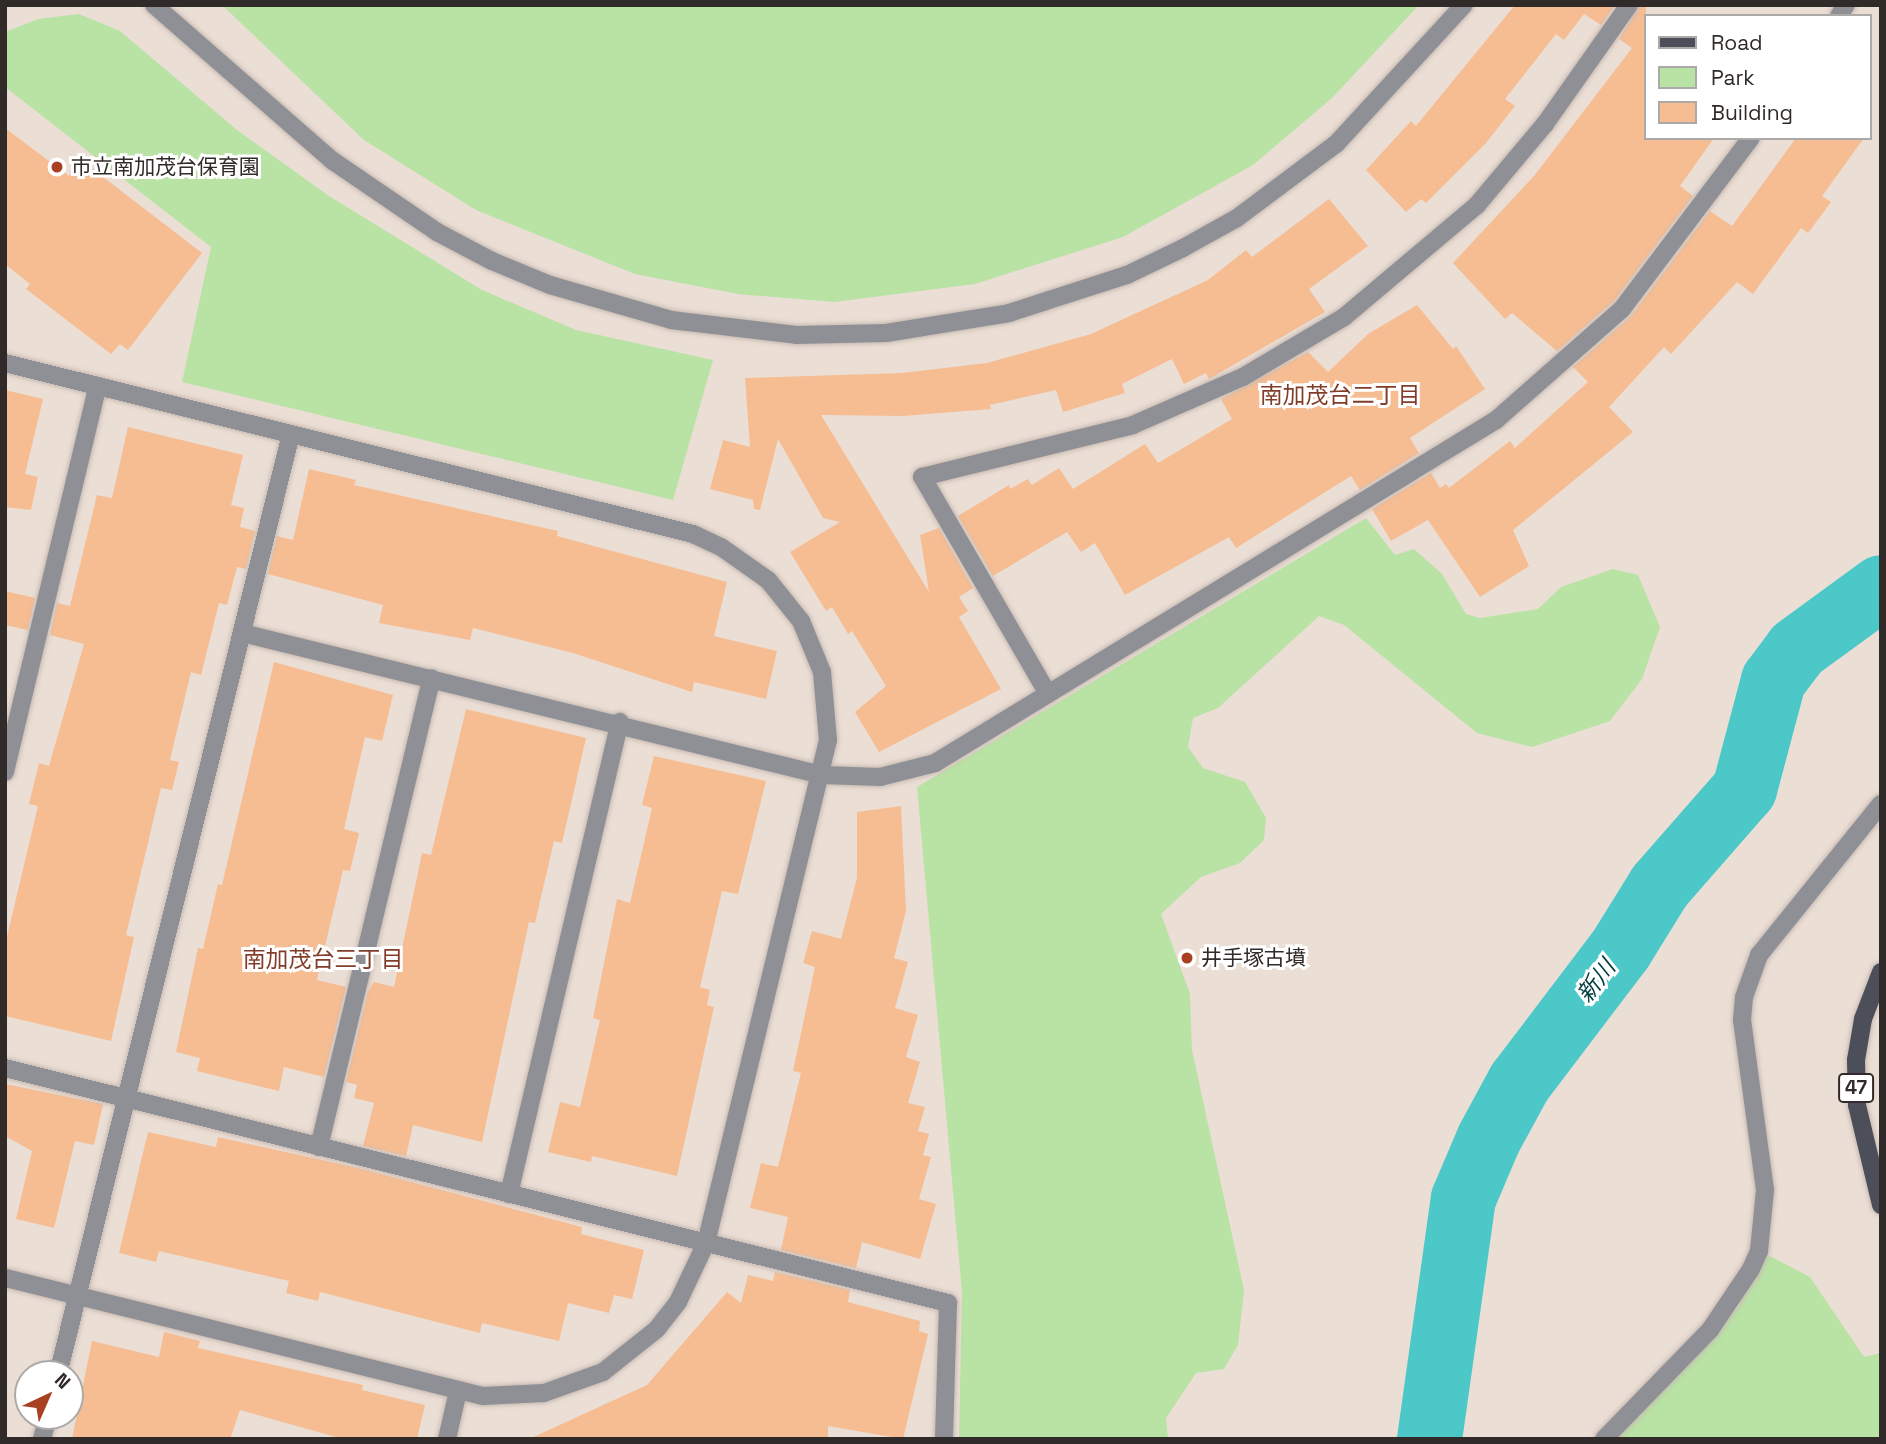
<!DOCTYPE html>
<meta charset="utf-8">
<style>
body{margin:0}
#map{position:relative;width:1886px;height:1444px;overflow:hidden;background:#ebded5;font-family:"Space Grotesk","Noto Sans JP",sans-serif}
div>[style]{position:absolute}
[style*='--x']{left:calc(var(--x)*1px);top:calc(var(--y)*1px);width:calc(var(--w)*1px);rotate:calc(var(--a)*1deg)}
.green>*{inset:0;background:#b9e2a5}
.river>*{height:65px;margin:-32.5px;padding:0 32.5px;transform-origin:32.5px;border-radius:32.5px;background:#4dc8c8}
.building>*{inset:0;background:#f6bd93}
.roads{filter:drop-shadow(0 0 2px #c6bab2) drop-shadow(0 0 2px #c6bab2)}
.minor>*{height:18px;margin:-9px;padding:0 9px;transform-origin:9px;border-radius:9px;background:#8f9096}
.tertiary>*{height:18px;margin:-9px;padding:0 9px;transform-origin:9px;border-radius:9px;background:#8f9096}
.primary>*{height:18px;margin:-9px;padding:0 9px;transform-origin:9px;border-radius:9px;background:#4c4f59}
.dots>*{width:19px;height:19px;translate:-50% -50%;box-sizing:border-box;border:4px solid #fff;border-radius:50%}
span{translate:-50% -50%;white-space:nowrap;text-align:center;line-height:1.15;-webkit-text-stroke:6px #fff;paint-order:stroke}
.shield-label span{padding:2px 5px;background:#fff;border:2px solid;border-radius:5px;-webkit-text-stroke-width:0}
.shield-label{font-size:19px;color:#302b28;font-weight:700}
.poi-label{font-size:21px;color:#302b28}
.left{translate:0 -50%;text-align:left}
.neighbourhood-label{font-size:23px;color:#823d2a}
.water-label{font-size:23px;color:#064141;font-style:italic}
.frame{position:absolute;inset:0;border:7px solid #302b28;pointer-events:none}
.legend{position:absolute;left:1644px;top:14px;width:228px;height:126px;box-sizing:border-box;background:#fff;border:2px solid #acaaa9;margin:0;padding:9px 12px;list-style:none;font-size:21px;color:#302b28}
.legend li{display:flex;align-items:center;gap:14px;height:35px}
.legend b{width:35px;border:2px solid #acaaa9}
.north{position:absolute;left:14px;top:1360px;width:70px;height:70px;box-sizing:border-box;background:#fff;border:2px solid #acaaa9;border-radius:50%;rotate:44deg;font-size:19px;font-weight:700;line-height:28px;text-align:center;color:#302b28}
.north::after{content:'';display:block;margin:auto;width:24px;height:32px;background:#a84021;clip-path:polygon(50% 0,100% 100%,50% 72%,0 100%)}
</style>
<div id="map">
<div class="green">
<div style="clip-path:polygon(222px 5px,1419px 5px,1332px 98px,1253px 165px,1123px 237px,975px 284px,834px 302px,738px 294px,635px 274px,476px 210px,364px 140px)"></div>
<div style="clip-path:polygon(79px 14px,120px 31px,237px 130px,329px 196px,482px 290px,576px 330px,713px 360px,673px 500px,182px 382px,211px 247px,5px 87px,5px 32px,38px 19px)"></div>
<div style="clip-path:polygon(1366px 518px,1395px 555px,1414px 549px,1442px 574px,1466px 614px,1480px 618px,1538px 609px,1561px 587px,1613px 569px,1638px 575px,1660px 627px,1642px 679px,1610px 721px,1532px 747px,1477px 733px,1344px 625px,1319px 616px,1218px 708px,1193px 718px,1188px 747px,1203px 768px,1245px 782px,1266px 818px,1264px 840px,1240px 863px,1201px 877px,1161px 914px,1190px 994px,1192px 1050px,1244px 1290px,1238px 1345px,1224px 1369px,1196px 1373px,1166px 1418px,1168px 1439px,959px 1439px,962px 1293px,917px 787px)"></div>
<div style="clip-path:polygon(1764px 1253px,1810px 1277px,1864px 1357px,1881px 1353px,1881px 1439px,1616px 1439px,1737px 1309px)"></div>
</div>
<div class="river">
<div style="--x:1429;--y:1439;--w:243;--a:-82"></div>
<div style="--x:1463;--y:1198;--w:64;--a:-67"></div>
<div style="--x:1488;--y:1139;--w:65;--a:-61.5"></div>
<div style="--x:1519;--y:1082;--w:167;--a:-52.8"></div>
<div style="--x:1620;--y:949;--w:74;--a:-58.2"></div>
<div style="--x:1659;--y:886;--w:129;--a:-48.8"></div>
<div style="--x:1744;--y:789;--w:113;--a:-75.1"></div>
<div style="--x:1773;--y:680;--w:39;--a:-53"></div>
<div style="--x:1796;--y:649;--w:105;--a:-36.1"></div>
</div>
<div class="building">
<div style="clip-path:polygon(1515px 5px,1615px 5px,1601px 25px,1584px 14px,1564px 40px,1556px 34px,1505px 99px,1515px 106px,1486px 143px,1426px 203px,1421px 199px,1406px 212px,1366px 170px,1411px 121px,1416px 126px)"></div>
<div style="clip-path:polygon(1640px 5px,1646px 5px,1646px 138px,1714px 138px,1680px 186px,1693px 196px,1614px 301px,1557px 351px,1512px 313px,1505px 319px,1453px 263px,1534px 176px,1632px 48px,1619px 39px)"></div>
<div style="clip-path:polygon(5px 128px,69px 176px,81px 160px,202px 253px,128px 350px,120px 344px,111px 354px,26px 289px,30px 284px,5px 264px)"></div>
<div style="clip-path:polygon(1796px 138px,1864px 138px,1822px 196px,1831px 202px,1808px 233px,1801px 228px,1753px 294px,1737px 282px,1671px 354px,1664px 347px,1609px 407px,1633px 432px,1513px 530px,1529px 566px,1480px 597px,1428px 520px,1391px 541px,1372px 509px,1431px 473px,1440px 488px,1446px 484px,1449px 488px,1510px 441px,1515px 448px,1588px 382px,1573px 367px,1631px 316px,1710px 211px,1732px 226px)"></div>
<div style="clip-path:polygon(1329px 199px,1368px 246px,1309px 289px,1325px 312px,1209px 379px,1206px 373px,1184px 384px,1172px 359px,1122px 384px,1125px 393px,1063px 412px,1056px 390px,990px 405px,991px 409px,903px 416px,821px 415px,929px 592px,920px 535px,939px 528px,973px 588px,959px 597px,968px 611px,959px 617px,1001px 689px,879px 752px,855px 712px,886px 686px,852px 631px,848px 634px,832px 607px,826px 611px,790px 552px,840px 522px,823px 518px,778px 439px,760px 510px,754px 509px,753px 500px,710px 489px,723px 440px,750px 447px,745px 378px,902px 373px,987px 363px,1091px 334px,1208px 280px,1246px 250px,1252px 257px)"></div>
<div style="clip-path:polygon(1417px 305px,1453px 349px,1456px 346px,1485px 389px,1410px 438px,1419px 453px,1360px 490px,1351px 476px,1236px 548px,1229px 537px,1125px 595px,1095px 543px,1081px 552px,1067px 532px,993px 576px,958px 516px,1009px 485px,1010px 489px,1028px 479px,1032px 485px,1059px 468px,1073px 489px,1145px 444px,1158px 463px,1232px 419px,1221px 399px,1308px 352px,1328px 372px,1368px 334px)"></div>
<div style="clip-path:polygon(5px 390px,43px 399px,25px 474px,38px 477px,31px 510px,5px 507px)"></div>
<div style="clip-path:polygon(128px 427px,243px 455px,231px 505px,244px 508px,240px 527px,255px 531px,246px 569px,237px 567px,227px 605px,219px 603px,201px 675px,191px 672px,170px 760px,179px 762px,172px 790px,161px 788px,126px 935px,134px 937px,111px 1041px,5px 1016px,5px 945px,38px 806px,29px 804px,39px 763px,49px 766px,84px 644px,50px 635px,57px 603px,70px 606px,97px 495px,112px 498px)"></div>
<div style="clip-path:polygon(309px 469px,356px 480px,354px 485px,558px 531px,557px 536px,727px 582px,714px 636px,777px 651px,766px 699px,694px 682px,692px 692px,573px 653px,473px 628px,470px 640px,379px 623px,383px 605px,268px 574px,277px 536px,293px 540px)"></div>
<div style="clip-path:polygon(5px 591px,35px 598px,28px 630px,5px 625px)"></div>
<div style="clip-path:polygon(274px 662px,393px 695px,382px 741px,365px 737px,344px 829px,359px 833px,350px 871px,343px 870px,317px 980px,346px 987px,324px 1077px,284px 1067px,279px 1091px,197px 1071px,200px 1058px,176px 1052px,198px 948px,203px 949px,218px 884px,222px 885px)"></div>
<div style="clip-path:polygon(466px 709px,586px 738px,562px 843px,554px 841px,535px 923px,529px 922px,482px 1142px,413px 1125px,406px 1156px,363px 1146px,374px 1103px,354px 1098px,357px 1085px,346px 1082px,368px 992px,374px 982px,394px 987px,422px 853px,431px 855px)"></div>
<div style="clip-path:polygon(654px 756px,766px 781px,738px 894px,722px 891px,700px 987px,710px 990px,707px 1005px,714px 1007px,677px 1176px,592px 1156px,591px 1162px,548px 1152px,560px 1102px,580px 1107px,600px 1020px,593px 1018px,617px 899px,630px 903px,652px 808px,642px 805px)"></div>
<div style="clip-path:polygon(901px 806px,906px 911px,894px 958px,908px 962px,895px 1008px,918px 1015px,906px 1057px,920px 1062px,908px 1103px,925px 1107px,918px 1131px,929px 1134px,923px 1155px,931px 1157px,919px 1199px,936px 1204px,920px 1259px,862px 1242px,856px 1268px,781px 1250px,788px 1217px,750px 1208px,761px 1163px,778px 1167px,801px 1073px,793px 1071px,815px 967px,803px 963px,812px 931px,841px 939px,857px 878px,857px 812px)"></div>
<div style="clip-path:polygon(5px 1084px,103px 1104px,94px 1145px,75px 1141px,54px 1228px,16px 1219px,32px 1151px,5px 1136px)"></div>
<div style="clip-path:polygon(148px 1132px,216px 1147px,218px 1137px,358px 1168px,582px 1227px,581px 1234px,644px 1250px,632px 1299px,614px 1295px,609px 1313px,568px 1303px,559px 1341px,482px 1323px,480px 1333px,320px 1292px,318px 1301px,286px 1293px,289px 1281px,159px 1251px,156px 1262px,119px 1253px)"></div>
<div style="clip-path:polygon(775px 1272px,850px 1290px,848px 1302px,920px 1321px,919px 1331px,928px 1334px,903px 1439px,828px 1426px,828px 1439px,529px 1439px,647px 1385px,727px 1292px,741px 1303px,748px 1275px,773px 1281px)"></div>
<div style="clip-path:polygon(164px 1332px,200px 1341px,198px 1348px,363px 1385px,362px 1390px,425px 1405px,417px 1439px,343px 1439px,240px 1410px,230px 1439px,72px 1439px,92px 1341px,159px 1357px)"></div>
</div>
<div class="roads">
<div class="minor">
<div style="--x:1839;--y:16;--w:13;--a:-58"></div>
<div style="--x:5;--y:363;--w:709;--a:13.96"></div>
<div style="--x:693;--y:534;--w:31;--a:25"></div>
<div style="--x:721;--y:547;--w:57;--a:35.1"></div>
<div style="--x:768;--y:580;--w:53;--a:51.2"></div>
<div style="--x:801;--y:621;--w:55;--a:67.6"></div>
<div style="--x:822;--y:672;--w:68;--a:85"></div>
<div style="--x:828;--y:740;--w:518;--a:103.63"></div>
<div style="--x:706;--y:1243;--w:65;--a:115.4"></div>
<div style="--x:678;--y:1302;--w:34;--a:128"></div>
<div style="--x:657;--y:1329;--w:69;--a:141.5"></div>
<div style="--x:603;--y:1372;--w:63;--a:160.4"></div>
<div style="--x:544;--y:1393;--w:61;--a:177.2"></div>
<div style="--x:483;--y:1396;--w:492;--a:-166.1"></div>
<div style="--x:242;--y:633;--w:597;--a:13.76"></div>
<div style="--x:822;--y:775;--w:58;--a:2"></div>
<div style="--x:880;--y:777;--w:57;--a:-14.3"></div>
<div style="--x:935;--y:763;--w:658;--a:-31.44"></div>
<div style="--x:1496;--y:420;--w:168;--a:-41.4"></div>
<div style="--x:1622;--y:309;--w:214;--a:-53"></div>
<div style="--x:1048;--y:694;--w:251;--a:-120.1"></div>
<div style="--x:922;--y:477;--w:217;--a:-13.8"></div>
<div style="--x:1133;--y:425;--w:120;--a:-23.6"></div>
<div style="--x:1243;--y:377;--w:117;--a:-30.7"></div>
<div style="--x:1344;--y:317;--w:174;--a:-40.1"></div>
<div style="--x:1477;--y:205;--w:106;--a:-50"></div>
<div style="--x:1545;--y:124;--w:146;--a:-54.8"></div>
<div style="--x:5;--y:772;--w:397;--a:-76.5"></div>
<div style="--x:5;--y:1068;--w:972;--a:13.99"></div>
<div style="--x:948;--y:1303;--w:136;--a:91.7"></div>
<div style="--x:319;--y:1147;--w:482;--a:-76.5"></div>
<div style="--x:509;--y:1194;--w:485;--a:-76.8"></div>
<div style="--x:58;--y:1374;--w:968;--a:-76.08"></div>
<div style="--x:42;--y:1439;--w:24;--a:-75"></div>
<div style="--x:447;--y:1439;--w:49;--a:-77.1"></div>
<div style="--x:1604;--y:1439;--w:152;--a:-45.8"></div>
<div style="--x:1710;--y:1330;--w:73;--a:-56.1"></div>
<div style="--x:1751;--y:1269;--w:20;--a:-66"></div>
<div style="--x:1759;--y:1251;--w:61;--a:-84.4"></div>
<div style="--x:1765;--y:1190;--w:172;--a:-97.7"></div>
<div style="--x:1742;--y:1020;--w:23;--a:-85"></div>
<div style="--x:1744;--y:997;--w:45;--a:-70.3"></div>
<div style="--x:1759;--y:955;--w:194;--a:-51.1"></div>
</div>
<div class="tertiary">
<div style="--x:154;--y:5;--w:237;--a:41.1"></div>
<div style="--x:333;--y:161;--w:126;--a:34.3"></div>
<div style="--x:437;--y:232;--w:62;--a:27.8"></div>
<div style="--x:492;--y:261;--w:63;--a:22.5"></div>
<div style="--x:550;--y:285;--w:126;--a:16.1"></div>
<div style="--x:671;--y:320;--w:126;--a:6.8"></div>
<div style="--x:796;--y:335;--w:90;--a:-1.3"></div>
<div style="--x:886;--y:333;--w:125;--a:-9.2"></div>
<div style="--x:1009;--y:313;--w:124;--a:-17.9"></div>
<div style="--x:1127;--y:275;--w:62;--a:-25.7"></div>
<div style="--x:1183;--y:248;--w:62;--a:-29.1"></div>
<div style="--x:1237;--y:218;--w:124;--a:-36.8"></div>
<div style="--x:1336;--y:144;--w:189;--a:-47.4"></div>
</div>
<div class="primary">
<div style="--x:1881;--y:972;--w:50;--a:111"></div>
<div style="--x:1863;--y:1019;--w:42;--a:99.7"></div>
<div style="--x:1856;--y:1060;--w:45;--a:88.7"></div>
<div style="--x:1857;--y:1105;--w:103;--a:76.5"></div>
</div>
</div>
<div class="dots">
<div style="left:57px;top:167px;background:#a84021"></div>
<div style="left:1187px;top:958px;background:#a84021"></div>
</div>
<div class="shield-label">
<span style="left:1856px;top:1088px">47</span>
</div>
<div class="poi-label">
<span class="left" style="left:71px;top:167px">市立南加茂台保育園</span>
<span class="left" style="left:1201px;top:958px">井手塚古墳</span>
</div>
<div class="neighbourhood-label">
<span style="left:1340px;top:395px">南加茂台二丁目</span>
<span style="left:323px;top:959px">南加茂台三丁目</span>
</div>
<div class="water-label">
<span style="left:1596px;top:981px;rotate:-53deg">新川</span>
</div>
<div class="frame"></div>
<ul class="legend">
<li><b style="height:9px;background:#4c4f59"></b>Road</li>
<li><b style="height:19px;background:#b9e2a5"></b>Park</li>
<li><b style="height:19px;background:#f6bd93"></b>Building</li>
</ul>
<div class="north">N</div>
</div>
